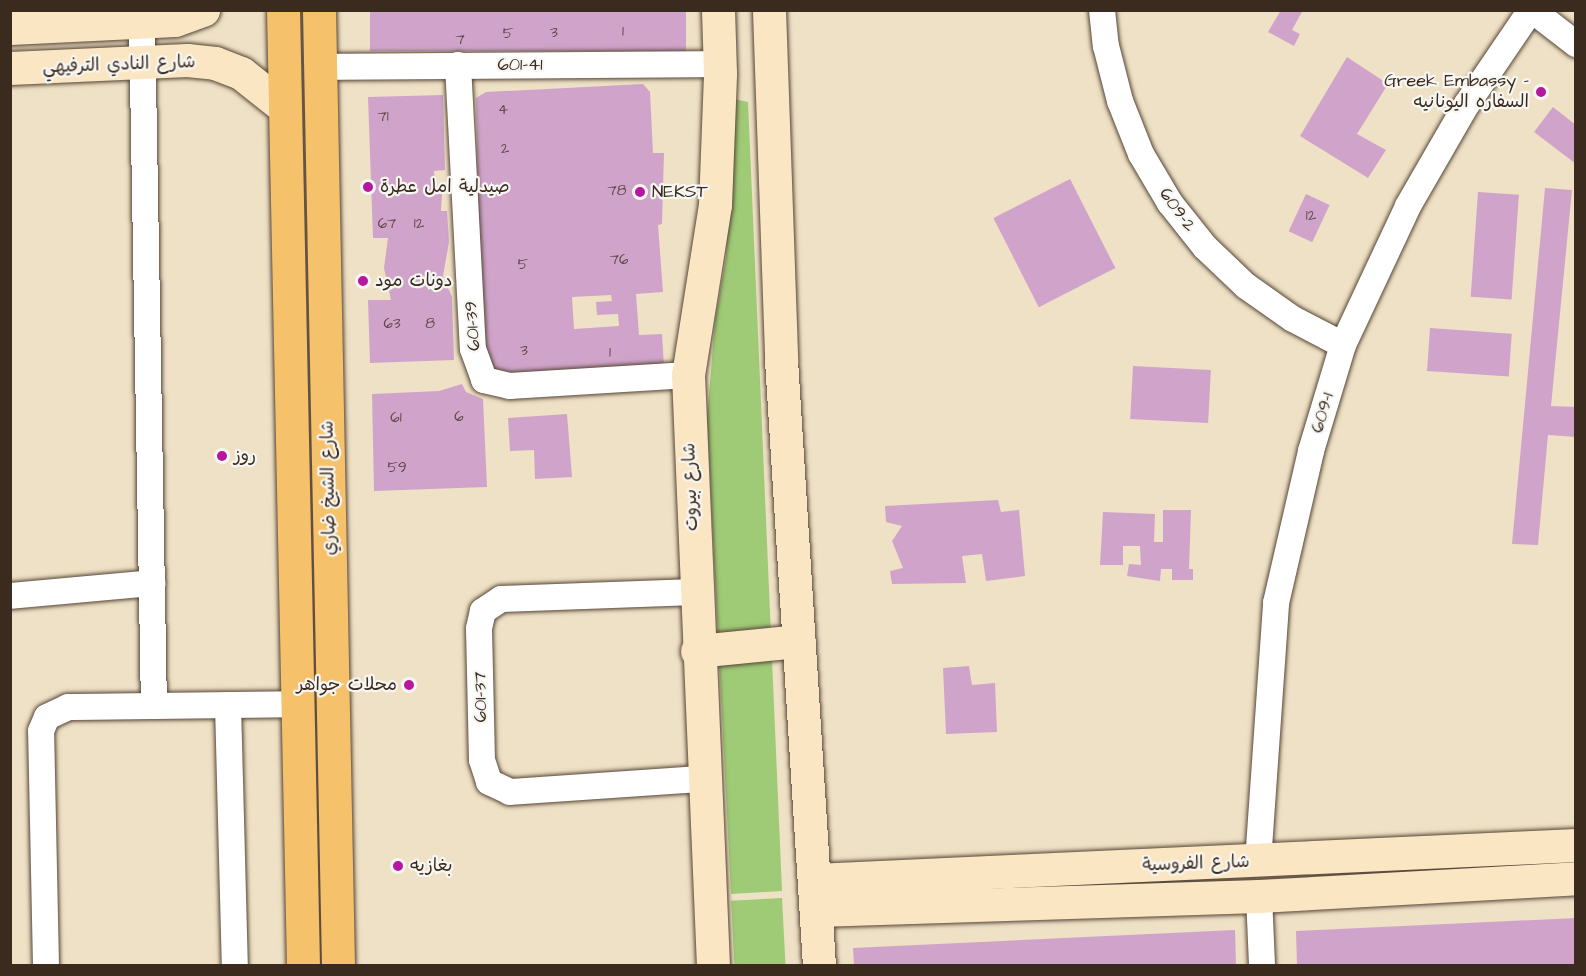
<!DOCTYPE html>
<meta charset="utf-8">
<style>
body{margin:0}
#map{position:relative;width:1586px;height:976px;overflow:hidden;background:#efe1c5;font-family:"Architects Daughter","Playpen Sans Arabic",sans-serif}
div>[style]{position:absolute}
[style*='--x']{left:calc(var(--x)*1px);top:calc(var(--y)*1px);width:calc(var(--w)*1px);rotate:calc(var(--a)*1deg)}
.green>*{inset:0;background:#9fca76;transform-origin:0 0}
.building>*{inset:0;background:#d0a4ca;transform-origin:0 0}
.roads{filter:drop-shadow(0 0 2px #564537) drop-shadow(0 0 2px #564537)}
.street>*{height:26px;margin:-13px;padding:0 13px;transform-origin:13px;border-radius:13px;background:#fff}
.secondary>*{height:33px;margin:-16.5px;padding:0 16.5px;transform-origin:16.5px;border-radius:16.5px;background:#fbe6c4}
.primary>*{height:33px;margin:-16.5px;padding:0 16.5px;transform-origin:16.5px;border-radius:16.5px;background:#f5c16b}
.dots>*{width:16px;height:16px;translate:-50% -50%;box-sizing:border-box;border:3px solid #f6f6f2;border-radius:50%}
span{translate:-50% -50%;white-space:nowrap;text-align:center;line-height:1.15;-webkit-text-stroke:4.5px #f6f6f2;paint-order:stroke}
.number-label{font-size:15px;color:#604849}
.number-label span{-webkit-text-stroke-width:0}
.street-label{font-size:18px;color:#3b2a1e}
.poi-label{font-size:18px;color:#3b2a1e}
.right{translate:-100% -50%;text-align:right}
.left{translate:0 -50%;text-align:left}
.frame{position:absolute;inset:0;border:12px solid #3b2a1e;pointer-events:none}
</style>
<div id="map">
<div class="green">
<div style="clip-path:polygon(734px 99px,748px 102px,782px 891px,731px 894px,707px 419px,715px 321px,726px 258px)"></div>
<div style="left:782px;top:898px;width:67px;height:51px;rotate:87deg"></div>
</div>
<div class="building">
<div style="left:370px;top:10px;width:316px;height:41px"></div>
<div style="clip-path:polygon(1281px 10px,1303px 10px,1292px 30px,1300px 34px,1294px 46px,1268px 32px)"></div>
<div style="clip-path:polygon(1347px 57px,1388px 84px,1357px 134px,1386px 150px,1368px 178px,1300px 136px)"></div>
<div style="clip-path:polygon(evenodd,643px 84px,650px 92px,653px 153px,664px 153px,662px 224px,658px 225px,663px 292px,636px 294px,639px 335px,662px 334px,664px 367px,497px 380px,482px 366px,476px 98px,486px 92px,643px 84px,611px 295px,612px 301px,596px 302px,597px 315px,618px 314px,619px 326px,574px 329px,572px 297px,611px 295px)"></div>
<div style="clip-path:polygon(443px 95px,445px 170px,434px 171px,436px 194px,442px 194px,441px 211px,447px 211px,449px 242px,443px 276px,452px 297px,454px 360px,370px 363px,368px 300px,391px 300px,384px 268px,388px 238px,373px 238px,368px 97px)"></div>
<div style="clip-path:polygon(1553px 107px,1576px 125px,1576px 164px,1534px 132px)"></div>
<div style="left:1070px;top:179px;width:100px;height:86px;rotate:63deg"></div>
<div style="clip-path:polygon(1545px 188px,1572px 190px,1551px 406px,1576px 407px,1576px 437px,1548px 435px,1538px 545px,1512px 544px)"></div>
<div style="left:1478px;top:192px;width:41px;height:105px;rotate:4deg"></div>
<div style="left:1306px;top:194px;width:26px;height:41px;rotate:25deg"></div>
<div style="left:1430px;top:328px;width:82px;height:43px;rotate:4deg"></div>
<div style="left:1133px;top:366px;width:78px;height:53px;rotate:3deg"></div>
<div style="clip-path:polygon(462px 384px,466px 392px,483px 399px,487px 487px,374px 491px,372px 394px,439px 391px)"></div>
<div style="clip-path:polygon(567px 414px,572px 477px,535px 479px,534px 450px,510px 451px,508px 418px)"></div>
<div style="clip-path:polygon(998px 500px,1001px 512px,1019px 510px,1025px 576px,986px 581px,982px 554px,962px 556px,966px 583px,892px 584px,890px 571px,903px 568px,892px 541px,902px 526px,886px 522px,885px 506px)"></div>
<div style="clip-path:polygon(1163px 510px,1191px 510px,1189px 569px,1193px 569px,1193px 580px,1172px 580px,1172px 569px,1161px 569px,1160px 581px,1127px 576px,1129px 564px,1141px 565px,1140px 546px,1123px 546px,1123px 565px,1100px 565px,1103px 512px,1155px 514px,1154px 542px,1163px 542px)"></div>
<div style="clip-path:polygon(969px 666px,972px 685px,995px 683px,997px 732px,946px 734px,943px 668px)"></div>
<div style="clip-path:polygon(1576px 918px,1576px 966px,1297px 966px,1296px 931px)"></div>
<div style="clip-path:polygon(1235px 930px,1236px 966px,854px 966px,853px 948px)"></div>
</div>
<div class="roads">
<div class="street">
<div style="--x:1102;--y:10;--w:36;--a:84"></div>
<div style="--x:1106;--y:46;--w:57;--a:75.7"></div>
<div style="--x:1120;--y:101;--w:57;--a:68.4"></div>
<div style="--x:1141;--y:154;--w:57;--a:59.4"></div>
<div style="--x:1170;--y:203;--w:56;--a:51.5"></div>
<div style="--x:1205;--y:247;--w:57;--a:43.6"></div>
<div style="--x:1246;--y:286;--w:57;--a:35.1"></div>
<div style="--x:1293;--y:319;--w:56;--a:27.5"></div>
<div style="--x:1532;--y:10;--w:56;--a:37.7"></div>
<div style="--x:142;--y:21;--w:685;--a:89"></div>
<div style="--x:458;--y:65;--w:284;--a:87"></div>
<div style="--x:473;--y:349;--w:33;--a:70"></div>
<div style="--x:484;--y:380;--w:27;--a:13"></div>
<div style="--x:510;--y:386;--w:178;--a:-3.5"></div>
<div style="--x:320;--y:67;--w:400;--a:-0.4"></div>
<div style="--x:695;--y:592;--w:194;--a:177.9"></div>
<div style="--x:501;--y:599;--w:22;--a:146"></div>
<div style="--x:483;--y:611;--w:18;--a:103"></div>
<div style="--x:479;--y:629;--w:131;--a:88.7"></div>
<div style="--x:482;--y:760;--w:23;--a:72"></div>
<div style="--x:489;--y:782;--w:23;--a:25"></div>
<div style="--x:510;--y:792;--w:192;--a:-3.9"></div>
<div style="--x:10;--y:596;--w:143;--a:-5.2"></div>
<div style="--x:228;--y:705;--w:261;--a:88.5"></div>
<div style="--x:1258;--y:862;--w:260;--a:-86"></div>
<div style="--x:1276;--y:603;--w:156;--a:-77"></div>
<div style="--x:1311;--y:451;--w:111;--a:-73.2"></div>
<div style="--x:1343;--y:345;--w:153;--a:-64.9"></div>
<div style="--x:1408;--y:206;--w:118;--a:-60"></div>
<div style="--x:1467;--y:104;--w:114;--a:-55.8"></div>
<div style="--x:1259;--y:896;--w:70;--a:87.5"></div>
<div style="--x:46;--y:966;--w:235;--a:-91.2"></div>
<div style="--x:41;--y:731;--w:15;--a:-67"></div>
<div style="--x:47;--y:717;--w:23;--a:-25"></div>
<div style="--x:68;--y:707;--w:230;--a:-0.7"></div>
</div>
<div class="secondary">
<div style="--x:769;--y:10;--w:350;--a:88"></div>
<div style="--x:781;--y:360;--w:607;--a:86.41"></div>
<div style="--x:10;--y:28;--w:165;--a:-2.8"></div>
<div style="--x:175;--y:20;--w:30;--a:-20"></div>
<div style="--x:10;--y:68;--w:177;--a:-2.6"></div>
<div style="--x:187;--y:60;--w:28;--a:6"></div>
<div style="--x:215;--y:63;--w:28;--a:21"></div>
<div style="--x:241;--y:73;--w:56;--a:38.5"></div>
<div style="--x:697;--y:651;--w:102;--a:-5.6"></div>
<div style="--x:815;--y:880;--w:762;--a:-2.63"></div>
<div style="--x:817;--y:910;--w:442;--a:-1.8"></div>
<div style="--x:1259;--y:896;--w:318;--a:-3.2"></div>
<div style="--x:713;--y:966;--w:592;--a:-92.42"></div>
<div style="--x:688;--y:375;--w:172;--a:-81"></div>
<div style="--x:715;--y:205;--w:132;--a:-87.8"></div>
<div style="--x:720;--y:73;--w:63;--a:-91.8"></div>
</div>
<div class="primary">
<div style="--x:283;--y:10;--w:956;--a:88.8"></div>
<div style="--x:319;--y:10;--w:956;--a:88.86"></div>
</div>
</div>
<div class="dots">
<div style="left:1541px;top:92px;background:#b5179e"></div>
<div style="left:368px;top:187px;background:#b5179e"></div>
<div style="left:640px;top:192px;background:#b5179e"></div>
<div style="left:363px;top:281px;background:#b5179e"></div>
<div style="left:222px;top:456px;background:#b5179e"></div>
<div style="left:409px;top:685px;background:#b5179e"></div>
<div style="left:398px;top:866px;background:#b5179e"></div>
</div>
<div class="number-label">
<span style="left:623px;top:32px">1</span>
<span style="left:554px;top:33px">3</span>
<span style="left:508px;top:34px">5</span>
<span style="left:460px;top:40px">7</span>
<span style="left:503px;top:110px">4</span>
<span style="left:383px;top:117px">71</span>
<span style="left:505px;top:149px">2</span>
<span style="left:617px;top:191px">78</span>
<span style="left:1311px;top:216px">12</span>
<span style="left:387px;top:224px">67</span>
<span style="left:419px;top:224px">12</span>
<span style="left:619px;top:260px">76</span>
<span style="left:523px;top:265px">5</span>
<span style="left:392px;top:324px">63</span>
<span style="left:430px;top:324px">8</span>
<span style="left:524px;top:351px">3</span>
<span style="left:610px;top:353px">1</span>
<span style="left:459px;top:417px">6</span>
<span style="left:396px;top:418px">61</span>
<span style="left:397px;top:468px">59</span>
</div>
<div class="street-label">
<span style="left:119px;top:65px;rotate:-2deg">شارع النادي الترفيهي</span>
<span style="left:520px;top:65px">601-41</span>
<span style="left:1177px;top:210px;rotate:54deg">609-2</span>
<span style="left:473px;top:326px;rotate:-94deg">601-39</span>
<span style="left:1323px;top:413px;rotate:-73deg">609-1</span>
<span style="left:691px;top:487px;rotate:-92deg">شارع بيروت</span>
<span style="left:329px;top:488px;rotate:-91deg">شارع الشيخ ضاري</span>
<span style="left:481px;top:697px;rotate:-91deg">601-37</span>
<span style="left:1196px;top:864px;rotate:-2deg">شارع الفروسية</span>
</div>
<div class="poi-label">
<span class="right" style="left:1529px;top:92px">Greek Embassy -<br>السفاره اليونانيه</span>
<span class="left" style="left:380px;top:187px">صيدلية امل عطرة</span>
<span class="left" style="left:652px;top:192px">NEKST</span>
<span class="left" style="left:375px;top:281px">دونات مود</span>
<span class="left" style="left:234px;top:456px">روز</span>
<span class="right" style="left:397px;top:685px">محلات جواهر</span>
<span class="left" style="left:410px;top:866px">بغازيه</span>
</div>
<div class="frame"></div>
</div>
